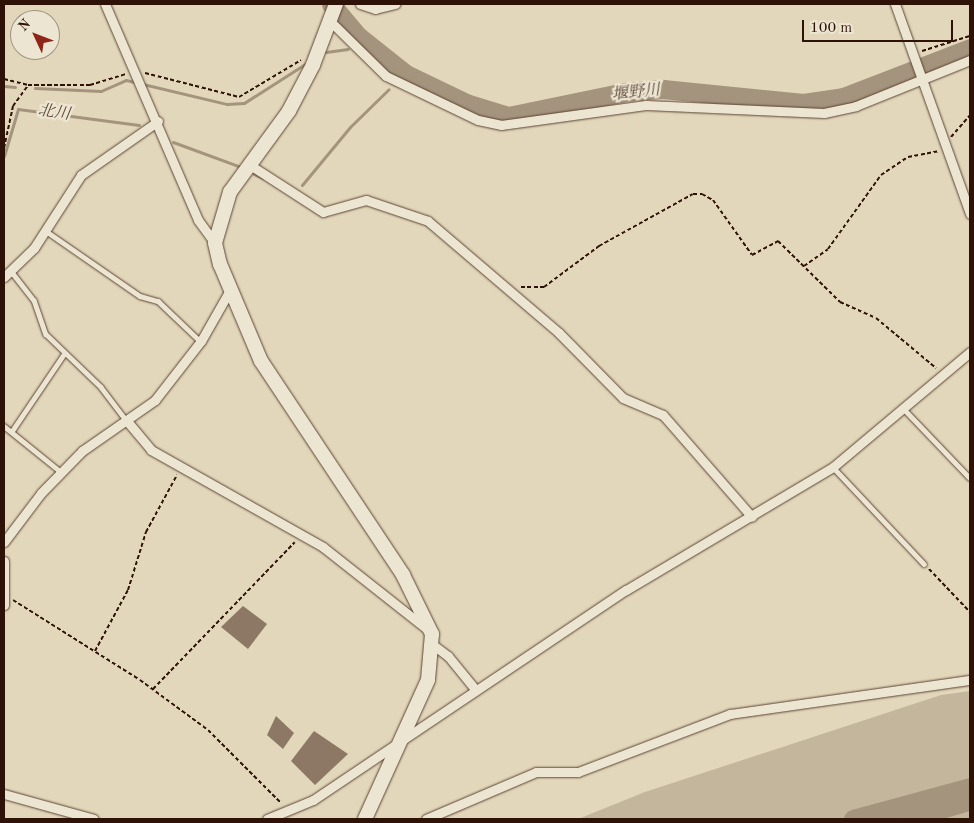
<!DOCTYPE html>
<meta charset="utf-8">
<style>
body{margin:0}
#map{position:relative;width:974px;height:823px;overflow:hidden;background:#e2d7ba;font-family:"Old Standard TT","Noto Serif JP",serif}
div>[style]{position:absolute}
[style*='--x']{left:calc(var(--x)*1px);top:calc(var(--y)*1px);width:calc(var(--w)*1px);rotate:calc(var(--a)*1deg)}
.green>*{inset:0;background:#c4b69c}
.water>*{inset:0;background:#a5947d}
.stream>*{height:3px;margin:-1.5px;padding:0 1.5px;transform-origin:1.5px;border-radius:1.5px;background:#a5947d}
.river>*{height:19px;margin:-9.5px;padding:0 9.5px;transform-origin:9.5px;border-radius:9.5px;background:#a5947d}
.building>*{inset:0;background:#8c7864}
.path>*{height:2px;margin-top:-1px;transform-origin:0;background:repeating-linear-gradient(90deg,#2f1207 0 4px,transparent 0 6.5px)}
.roads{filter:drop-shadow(0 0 1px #5c4334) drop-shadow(0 0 1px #5c4334)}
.lane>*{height:4.5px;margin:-2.25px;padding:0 2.25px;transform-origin:2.25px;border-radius:2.25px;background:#ece5d2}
.street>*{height:9px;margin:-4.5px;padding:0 4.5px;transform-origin:4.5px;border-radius:4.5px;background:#ece5d2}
.secondary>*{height:14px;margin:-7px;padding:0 7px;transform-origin:7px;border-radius:7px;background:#ece5d2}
span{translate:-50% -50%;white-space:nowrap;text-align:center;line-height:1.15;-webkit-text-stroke:4.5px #ece5d2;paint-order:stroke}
.water-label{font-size:16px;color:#5e4636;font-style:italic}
.frame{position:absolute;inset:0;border:5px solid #2f1207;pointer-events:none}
.north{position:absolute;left:10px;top:10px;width:50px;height:50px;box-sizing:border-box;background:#ece5d2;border:1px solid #a09181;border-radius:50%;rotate:313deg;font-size:14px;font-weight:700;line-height:20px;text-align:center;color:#2f1207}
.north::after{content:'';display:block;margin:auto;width:18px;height:22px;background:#8f2418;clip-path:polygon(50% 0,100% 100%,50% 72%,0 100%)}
.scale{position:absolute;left:802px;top:20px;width:151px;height:22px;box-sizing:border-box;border:2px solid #2f1207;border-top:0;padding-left:6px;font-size:15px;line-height:18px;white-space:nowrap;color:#2f1207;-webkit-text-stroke:4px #ece5d2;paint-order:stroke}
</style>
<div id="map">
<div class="green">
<div style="clip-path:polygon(970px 691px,970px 819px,578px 819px,645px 792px,941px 695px)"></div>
</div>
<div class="water">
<div style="clip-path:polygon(970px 793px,970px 811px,943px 819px,874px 819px)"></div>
</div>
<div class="stream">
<div style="--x:326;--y:52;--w:22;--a:-8"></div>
<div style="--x:371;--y:53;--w:8;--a:7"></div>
<div style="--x:4;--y:86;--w:11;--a:5"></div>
<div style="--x:35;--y:88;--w:66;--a:2.6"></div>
<div style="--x:101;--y:91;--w:27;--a:-24"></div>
<div style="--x:126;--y:80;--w:104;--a:13.4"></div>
<div style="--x:227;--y:104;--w:17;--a:-3"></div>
<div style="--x:244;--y:103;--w:72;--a:-32.6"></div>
<div style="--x:173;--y:142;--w:72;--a:20.2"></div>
<div style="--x:4;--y:156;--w:49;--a:-73.4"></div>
<div style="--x:18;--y:109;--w:122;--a:7.5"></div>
<div style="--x:254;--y:174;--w:10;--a:24"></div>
<div style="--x:302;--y:185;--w:75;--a:-50.4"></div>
<div style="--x:350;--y:127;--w:54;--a:-44.3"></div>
</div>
<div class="river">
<div style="--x:331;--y:4;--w:42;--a:49.8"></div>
<div style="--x:358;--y:36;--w:61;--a:38.4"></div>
<div style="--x:406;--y:74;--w:67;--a:25.8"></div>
<div style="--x:466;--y:103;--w:44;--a:17.2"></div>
<div style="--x:508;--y:116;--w:119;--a:-11.6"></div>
<div style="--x:625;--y:92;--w:38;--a:-5"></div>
<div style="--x:663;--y:89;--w:141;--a:5.7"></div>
<div style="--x:803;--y:103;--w:40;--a:-8.5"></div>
<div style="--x:843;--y:97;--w:136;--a:-21.1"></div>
<div style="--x:853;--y:819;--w:121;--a:-15.3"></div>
</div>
<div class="building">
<div style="clip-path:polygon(243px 606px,267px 624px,248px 649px,221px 627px)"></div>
<div style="clip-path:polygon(276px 716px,294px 733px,283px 749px,267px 735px)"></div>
<div style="clip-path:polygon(314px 731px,348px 754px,315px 785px,291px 761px)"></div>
</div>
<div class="path">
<div style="--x:922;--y:51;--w:50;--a:-17.4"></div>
<div style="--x:145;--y:73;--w:97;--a:14.3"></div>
<div style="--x:239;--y:97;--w:72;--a:-30.8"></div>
<div style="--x:4;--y:79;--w:25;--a:14"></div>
<div style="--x:951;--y:137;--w:29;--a:-49"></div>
<div style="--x:4;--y:148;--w:43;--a:-77.9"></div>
<div style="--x:13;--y:106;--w:26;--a:-54"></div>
<div style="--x:28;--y:85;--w:62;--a:0"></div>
<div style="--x:90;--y:85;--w:38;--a:-17"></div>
<div style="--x:804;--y:266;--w:29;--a:-35"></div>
<div style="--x:828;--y:249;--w:91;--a:-54.4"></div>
<div style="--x:881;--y:175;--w:32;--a:-34"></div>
<div style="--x:908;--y:157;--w:32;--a:-11"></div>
<div style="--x:521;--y:287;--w:23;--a:0"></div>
<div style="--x:544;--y:287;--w:69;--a:-36.7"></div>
<div style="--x:599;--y:246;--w:107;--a:-29"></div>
<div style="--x:693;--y:194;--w:9;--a:0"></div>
<div style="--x:702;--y:194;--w:13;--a:29"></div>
<div style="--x:713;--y:200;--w:67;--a:54.7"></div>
<div style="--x:752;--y:255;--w:30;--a:-28"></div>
<div style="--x:778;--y:241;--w:87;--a:44.5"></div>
<div style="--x:840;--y:302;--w:39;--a:24"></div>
<div style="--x:876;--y:318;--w:78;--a:39.8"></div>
<div style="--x:929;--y:569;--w:59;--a:46.4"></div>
<div style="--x:13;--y:600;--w:150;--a:32.2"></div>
<div style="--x:140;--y:680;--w:84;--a:36.3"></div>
<div style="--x:208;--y:730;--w:103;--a:45"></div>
<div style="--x:95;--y:651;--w:69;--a:-61.6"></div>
<div style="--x:128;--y:590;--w:61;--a:-72.8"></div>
<div style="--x:146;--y:532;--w:65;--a:-61.5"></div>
<div style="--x:153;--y:689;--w:204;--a:-46"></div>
</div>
<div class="roads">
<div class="lane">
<div style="--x:46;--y:231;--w:114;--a:34.7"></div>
<div style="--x:140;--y:296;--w:19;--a:16"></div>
<div style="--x:158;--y:301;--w:58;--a:43.6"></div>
<div style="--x:11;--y:271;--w:37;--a:52"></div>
<div style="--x:34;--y:300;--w:36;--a:71"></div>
<div style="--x:46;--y:334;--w:76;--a:43.9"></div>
<div style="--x:101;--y:387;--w:41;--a:52.9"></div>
<div style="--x:904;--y:409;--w:95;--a:46.3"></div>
<div style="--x:4;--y:426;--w:73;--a:38.9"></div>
<div style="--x:12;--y:431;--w:93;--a:-56"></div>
<div style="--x:833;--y:467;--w:133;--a:46.8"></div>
</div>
<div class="street">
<div style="--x:105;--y:4;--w:235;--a:66.7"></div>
<div style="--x:198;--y:220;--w:29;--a:54"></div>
<div style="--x:360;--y:4;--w:16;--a:18"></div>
<div style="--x:375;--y:9;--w:21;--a:-14"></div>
<div style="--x:895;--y:4;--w:223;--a:70.3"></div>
<div style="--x:330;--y:21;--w:78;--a:44.5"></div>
<div style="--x:386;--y:76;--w:102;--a:25.6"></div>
<div style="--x:478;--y:120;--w:24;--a:12"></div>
<div style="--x:501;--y:125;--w:146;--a:-7.9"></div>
<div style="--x:646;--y:105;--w:178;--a:2.6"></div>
<div style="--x:824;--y:113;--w:33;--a:-12"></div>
<div style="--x:856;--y:106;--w:123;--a:-22"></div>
<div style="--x:250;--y:165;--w:87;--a:32.8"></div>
<div style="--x:323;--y:212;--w:45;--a:-15.6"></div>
<div style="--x:366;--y:200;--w:65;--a:18.7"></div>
<div style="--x:428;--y:221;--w:172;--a:40.5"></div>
<div style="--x:559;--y:333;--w:91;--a:45.4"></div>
<div style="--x:623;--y:398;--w:43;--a:23"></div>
<div style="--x:663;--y:415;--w:135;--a:48.9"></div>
<div style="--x:4;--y:277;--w:42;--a:-44"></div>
<div style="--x:34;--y:248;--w:87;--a:-57.2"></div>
<div style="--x:81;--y:175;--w:94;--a:-35"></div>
<div style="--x:127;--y:421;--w:38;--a:50"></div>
<div style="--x:151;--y:450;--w:197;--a:29.4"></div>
<div style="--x:323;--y:547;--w:134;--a:38.3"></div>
<div style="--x:4;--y:542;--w:61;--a:-52.9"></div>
<div style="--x:41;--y:493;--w:59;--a:-45.7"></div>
<div style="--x:82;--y:451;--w:89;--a:-34.9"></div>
<div style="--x:155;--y:400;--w:75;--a:-52.1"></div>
<div style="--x:201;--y:341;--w:59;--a:-60.4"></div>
<div style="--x:4;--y:561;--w:44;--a:90"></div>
<div style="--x:432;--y:644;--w:20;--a:37"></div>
<div style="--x:448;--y:656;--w:43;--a:50.7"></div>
<div style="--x:4;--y:794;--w:93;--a:15.5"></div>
<div style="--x:267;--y:819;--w:50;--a:-22.4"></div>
<div style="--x:313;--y:800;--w:377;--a:-33.9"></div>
<div style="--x:626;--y:590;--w:241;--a:-30.7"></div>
<div style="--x:833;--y:467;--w:179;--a:-40"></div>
<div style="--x:426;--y:819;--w:120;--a:-23.1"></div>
<div style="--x:536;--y:772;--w:42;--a:0"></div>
<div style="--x:578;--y:772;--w:163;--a:-20.9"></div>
<div style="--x:730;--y:714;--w:242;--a:-8.1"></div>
</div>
<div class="secondary">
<div style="--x:336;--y:4;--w:65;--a:110.7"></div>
<div style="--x:313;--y:65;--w:52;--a:117.6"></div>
<div style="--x:289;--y:111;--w:100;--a:126.1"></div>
<div style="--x:230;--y:192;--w:53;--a:106.4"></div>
<div style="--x:215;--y:243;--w:22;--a:77"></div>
<div style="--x:220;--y:264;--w:105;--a:67.1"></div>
<div style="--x:261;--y:361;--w:257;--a:56.4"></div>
<div style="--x:403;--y:575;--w:66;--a:63.8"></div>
<div style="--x:432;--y:634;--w:46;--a:95"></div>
<div style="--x:428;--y:680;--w:153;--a:114.4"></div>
</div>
</div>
<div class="water-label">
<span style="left:636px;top:93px;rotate:-6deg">堰野川</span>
<span style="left:54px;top:113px;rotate:8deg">北川</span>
</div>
<div class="frame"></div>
<div class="north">N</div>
<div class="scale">100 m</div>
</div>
